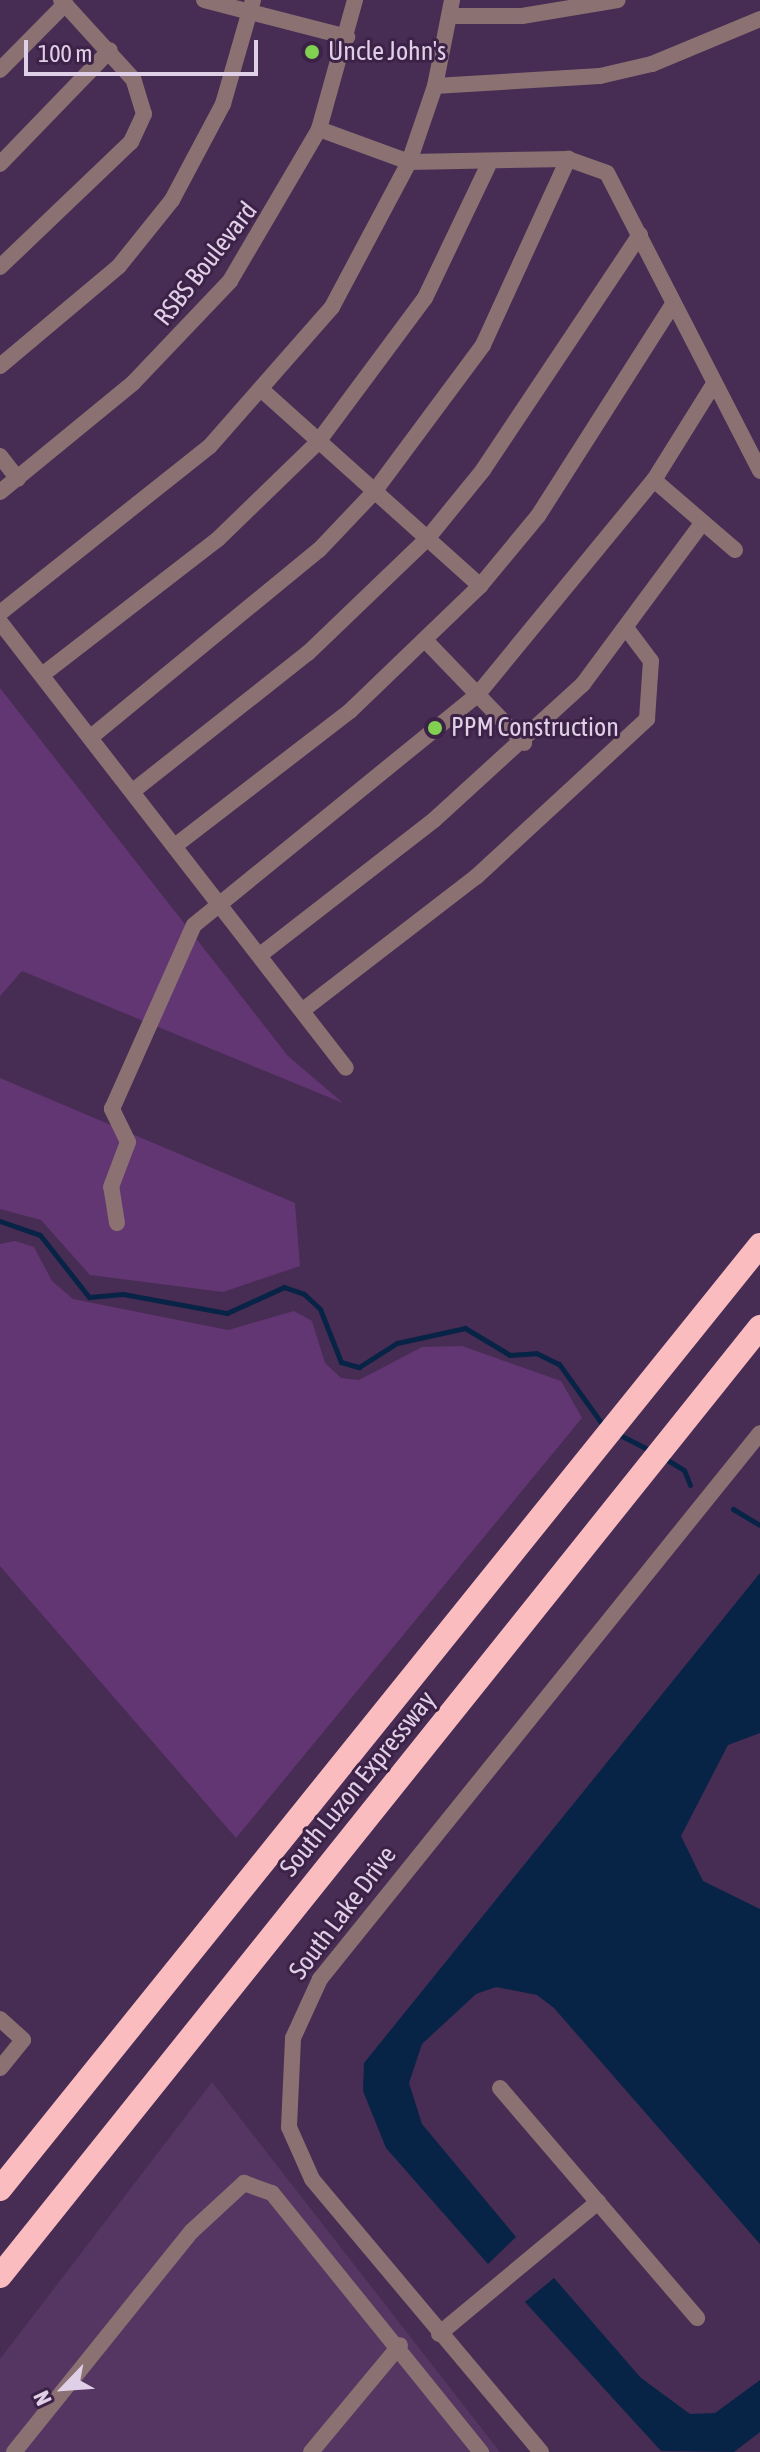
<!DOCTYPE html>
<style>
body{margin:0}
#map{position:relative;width:760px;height:2452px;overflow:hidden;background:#472c53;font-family:"Asap Condensed",sans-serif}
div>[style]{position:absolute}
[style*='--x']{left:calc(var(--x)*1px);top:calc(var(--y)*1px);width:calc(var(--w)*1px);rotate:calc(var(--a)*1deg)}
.built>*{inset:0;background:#553662}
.green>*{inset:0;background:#623673}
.water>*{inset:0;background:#072447}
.stream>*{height:5px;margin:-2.5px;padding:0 2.5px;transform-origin:2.5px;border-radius:2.5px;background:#072447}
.minor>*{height:16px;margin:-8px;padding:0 8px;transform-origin:8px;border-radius:8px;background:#8b7172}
.tertiary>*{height:16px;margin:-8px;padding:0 8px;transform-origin:8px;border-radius:8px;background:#8b7172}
.motorway>*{height:24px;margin:-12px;padding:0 12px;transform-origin:12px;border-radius:12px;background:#fbbcc0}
.dots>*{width:22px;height:22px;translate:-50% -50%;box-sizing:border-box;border:4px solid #3d2248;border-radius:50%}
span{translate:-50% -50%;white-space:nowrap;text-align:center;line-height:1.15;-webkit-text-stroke:6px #3d2248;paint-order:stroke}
.poi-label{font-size:26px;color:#e0d0e7}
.left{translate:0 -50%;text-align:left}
.street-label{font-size:26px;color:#e0d0e7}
.north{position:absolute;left:24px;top:2348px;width:80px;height:80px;-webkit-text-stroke:6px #3d2248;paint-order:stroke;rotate:245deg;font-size:22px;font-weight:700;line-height:32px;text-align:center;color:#e0d0e7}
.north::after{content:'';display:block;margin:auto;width:28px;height:36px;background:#e0d0e7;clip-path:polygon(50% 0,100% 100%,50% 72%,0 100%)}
.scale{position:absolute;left:24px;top:40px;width:234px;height:36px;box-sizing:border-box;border:4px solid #e0d0e7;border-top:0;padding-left:10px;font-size:24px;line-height:28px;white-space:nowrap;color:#e0d0e7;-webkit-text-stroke:6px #3d2248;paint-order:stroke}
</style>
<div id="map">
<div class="built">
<div style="clip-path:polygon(212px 2082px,500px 2452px,0 2452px,0 2359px)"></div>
</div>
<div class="green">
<div style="clip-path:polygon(0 688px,288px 1056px,343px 1103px,22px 971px,0 996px)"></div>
<div style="clip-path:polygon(0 1078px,295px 1203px,300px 1266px,223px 1292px,90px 1275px,41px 1220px,0 1209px)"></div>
<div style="clip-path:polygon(15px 1241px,34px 1247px,52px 1281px,73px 1299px,228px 1330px,294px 1311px,312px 1321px,325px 1363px,341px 1378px,359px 1380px,422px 1347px,462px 1346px,561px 1381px,582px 1418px,236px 1838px,0 1566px,0 1244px)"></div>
</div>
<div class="water">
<div style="clip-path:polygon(760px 1573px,760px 1733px,728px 1745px,681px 1836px,703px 1881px,760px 1909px,760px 2244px,554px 2008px,537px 1995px,496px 1987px,476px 1994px,422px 2044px,409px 2083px,422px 2124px,516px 2237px,488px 2264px,386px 2148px,363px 2091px,364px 2063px)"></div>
<div style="clip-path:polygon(554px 2278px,641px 2378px,690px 2414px,715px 2413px,760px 2380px,760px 2432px,734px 2452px,661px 2451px,525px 2302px)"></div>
</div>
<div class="stream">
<div style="--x:0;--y:1221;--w:42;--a:19.3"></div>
<div style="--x:40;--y:1235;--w:79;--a:51.7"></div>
<div style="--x:89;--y:1297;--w:34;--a:-5"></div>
<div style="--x:123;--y:1294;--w:106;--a:10.4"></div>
<div style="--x:227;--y:1313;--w:63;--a:-24.5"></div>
<div style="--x:284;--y:1287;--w:21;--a:19"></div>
<div style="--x:304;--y:1294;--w:22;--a:43"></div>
<div style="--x:320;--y:1309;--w:57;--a:68.4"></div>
<div style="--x:341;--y:1362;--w:19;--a:16"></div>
<div style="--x:359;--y:1367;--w:45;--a:-32.3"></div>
<div style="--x:397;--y:1343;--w:70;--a:-12.4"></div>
<div style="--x:465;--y:1328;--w:52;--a:31"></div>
<div style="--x:510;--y:1355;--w:26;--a:-4"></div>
<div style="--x:536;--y:1353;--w:25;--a:26"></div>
<div style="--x:559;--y:1364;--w:79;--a:54.3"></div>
<div style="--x:618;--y:1434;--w:38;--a:27"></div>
<div style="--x:664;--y:1458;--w:23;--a:31"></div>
<div style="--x:684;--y:1470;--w:16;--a:68"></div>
<div style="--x:733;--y:1509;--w:31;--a:31"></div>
</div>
<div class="minor">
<div style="--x:204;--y:0;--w:148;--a:14.5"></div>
<div style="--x:450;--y:16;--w:72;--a:0"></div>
<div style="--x:522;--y:16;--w:97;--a:-9.5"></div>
<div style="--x:0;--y:70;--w:93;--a:-45.4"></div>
<div style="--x:435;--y:86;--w:165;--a:-3.5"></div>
<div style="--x:600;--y:76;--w:53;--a:-13"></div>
<div style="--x:652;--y:64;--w:117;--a:-22.6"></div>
<div style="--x:319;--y:129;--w:96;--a:20.1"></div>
<div style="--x:409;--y:162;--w:159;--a:-1.1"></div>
<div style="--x:568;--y:159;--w:41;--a:19.7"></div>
<div style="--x:607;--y:173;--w:335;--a:62.8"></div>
<div style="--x:0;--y:164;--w:158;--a:-46"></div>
<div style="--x:0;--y:267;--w:181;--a:-43.7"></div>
<div style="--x:131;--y:142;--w:31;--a:-65"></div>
<div style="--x:144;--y:114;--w:37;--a:-107"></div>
<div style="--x:133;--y:79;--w:107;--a:-132.3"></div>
<div style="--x:0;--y:366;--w:155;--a:-40"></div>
<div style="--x:119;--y:266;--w:85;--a:-51.2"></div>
<div style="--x:172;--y:200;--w:109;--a:-62"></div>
<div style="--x:223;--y:104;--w:108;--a:-73.9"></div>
<div style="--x:263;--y:391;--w:292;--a:41.9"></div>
<div style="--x:0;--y:456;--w:29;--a:52"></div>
<div style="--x:654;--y:480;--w:107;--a:40.8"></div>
<div style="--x:0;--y:613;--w:268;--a:-38.5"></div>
<div style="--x:210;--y:446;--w:185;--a:-48.7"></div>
<div style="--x:332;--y:307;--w:164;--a:-62"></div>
<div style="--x:409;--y:162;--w:80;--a:-71.1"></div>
<div style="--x:435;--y:86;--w:88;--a:-78.8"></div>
<div style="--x:0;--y:622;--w:564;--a:52.2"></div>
<div style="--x:425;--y:640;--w:143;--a:46.1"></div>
<div style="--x:42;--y:675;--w:222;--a:-37.7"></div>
<div style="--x:218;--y:539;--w:139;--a:-44.1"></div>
<div style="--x:318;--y:442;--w:179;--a:-53.4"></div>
<div style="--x:425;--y:298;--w:146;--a:-64.5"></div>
<div style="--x:91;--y:737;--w:295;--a:-39.4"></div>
<div style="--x:319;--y:550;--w:80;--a:-46.5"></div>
<div style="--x:374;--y:492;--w:183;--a:-53.4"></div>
<div style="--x:483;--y:345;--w:205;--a:-65.4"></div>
<div style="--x:133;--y:791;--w:223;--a:-38.3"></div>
<div style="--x:308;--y:653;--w:165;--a:-43.8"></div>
<div style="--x:427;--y:539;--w:89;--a:-50.9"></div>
<div style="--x:483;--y:470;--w:283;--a:-56.3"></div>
<div style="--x:176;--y:845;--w:220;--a:-37.6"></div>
<div style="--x:350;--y:711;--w:180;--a:-43.9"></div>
<div style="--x:480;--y:586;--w:91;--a:-50.4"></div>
<div style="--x:538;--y:516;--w:251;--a:-57.5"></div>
<div style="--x:260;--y:955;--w:220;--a:-37.8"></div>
<div style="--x:434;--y:820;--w:202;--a:-42.4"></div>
<div style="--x:583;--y:684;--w:200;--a:-53.5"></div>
<div style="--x:303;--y:1010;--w:218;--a:-37.6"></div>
<div style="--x:476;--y:877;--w:233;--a:-42.7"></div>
<div style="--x:647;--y:719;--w:58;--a:-86.1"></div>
<div style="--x:651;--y:661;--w:38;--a:-127"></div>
<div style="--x:117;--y:1223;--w:36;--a:-99"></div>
<div style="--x:111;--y:1187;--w:48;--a:-69.3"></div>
<div style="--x:128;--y:1142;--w:37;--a:-116"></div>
<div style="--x:112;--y:1109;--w:201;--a:-66"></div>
<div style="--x:194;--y:925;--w:366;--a:-39.1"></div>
<div style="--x:478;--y:694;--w:277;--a:-50.6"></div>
<div style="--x:654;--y:480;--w:110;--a:-58.1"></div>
<div style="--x:0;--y:2019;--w:31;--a:42"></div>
<div style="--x:23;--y:2040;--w:36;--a:129"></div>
<div style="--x:500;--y:2088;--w:303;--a:49.4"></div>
<div style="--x:439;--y:2334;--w:207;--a:-39.7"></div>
<div style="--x:14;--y:2452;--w:284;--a:-51.2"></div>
<div style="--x:192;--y:2231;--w:71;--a:-42.7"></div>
<div style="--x:244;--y:2183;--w:30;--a:20"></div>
<div style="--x:272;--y:2193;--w:333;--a:51.1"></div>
<div style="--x:311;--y:2452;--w:139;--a:-50.2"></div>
<div style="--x:541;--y:2452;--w:356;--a:-130"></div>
<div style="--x:312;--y:2179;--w:57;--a:-113.9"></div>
<div style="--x:289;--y:2127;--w:89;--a:-87.4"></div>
<div style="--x:293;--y:2038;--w:65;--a:-65.4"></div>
<div style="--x:320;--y:1979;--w:701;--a:-51.14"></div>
</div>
<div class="tertiary">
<div style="--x:0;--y:492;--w:172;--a:-39.3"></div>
<div style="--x:133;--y:383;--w:141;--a:-46.4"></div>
<div style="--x:230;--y:281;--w:176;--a:-59.6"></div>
<div style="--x:319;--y:129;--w:134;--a:-74.4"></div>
</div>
<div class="motorway">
<div style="--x:0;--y:2189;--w:1212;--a:-51.16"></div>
<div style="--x:0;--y:2276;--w:1216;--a:-51.31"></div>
</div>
<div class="dots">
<div style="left:312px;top:52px;background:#81d050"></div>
<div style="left:435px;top:728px;background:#81d050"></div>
</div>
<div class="poi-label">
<span class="left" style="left:328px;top:52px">Uncle John's</span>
<span class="left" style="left:451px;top:728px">PPM Construction</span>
</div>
<div class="street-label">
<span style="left:206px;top:264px;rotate:-52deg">RSBS Boulevard</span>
<span style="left:358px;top:1784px;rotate:-51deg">South Luzon Expressway</span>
<span style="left:343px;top:1913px;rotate:-53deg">South Lake Drive</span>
</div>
<div class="north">N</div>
<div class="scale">100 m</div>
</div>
